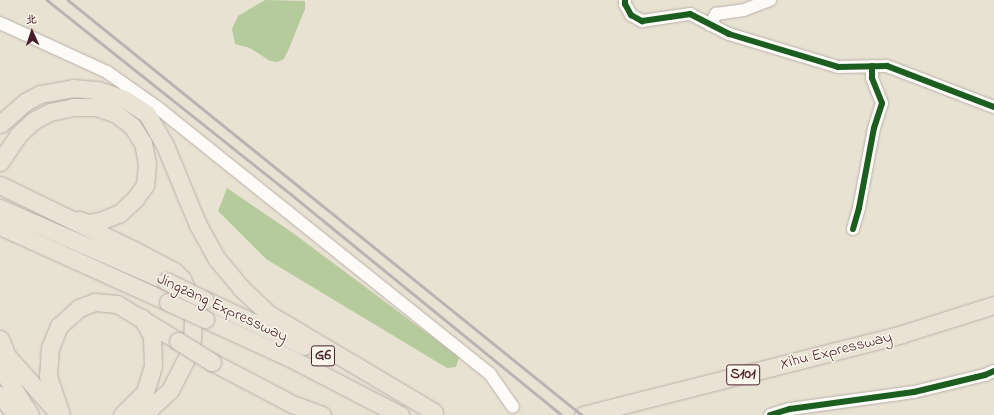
<!DOCTYPE html>
<meta charset="utf-8">
<style>
body{margin:0}
#map{position:relative;width:994px;height:415px;overflow:hidden;background:#e8e2d3;font-family:"Indie Flower","LXGW WenKai TC",sans-serif}
div>[style]{position:absolute}
[style*='--x']{left:calc(var(--x)*1px);top:calc(var(--y)*1px);width:calc(var(--w)*1px);rotate:calc(var(--a)*1deg)}
.forest>*{inset:0;background:#b6cb9c}
.roads{filter:drop-shadow(0 0 1px #b9b0a9) drop-shadow(0 0 1px #b9b0a9)}
.minor>*{height:12px;margin:-6px;padding:0 6px;transform-origin:6px;border-radius:6px;background:#fcfbf8}
.highway>*{height:17px;margin:-8.5px;padding:0 8.5px;transform-origin:8.5px;border-radius:8.5px;background:#e9e2d5}
.rail>*{height:2.5px;margin:-1.25px;padding:0 1.25px;transform-origin:1.25px;border-radius:1.25px;background:#b9b3b3}
.bridges{filter:drop-shadow(0 0 1px #b9b0a9) drop-shadow(0 0 1px #b9b0a9)}
.highway-bridge>*{height:17px;margin:-8.5px;padding:0 8.5px;transform-origin:8.5px;border-radius:8.5px;background:#e9e2d5}
.cycleway>*{height:6px;margin:-3px;padding:0 3px;transform-origin:3px;border-radius:3px;background:#1b5e20}
span{translate:-50% -50%;white-space:nowrap;text-align:center;line-height:1.15;-webkit-text-stroke:3px #fbf7ec;paint-order:stroke}
.shield-label span{padding:1px 3px;background:#fbf7ec;border:1px solid;border-radius:3px;-webkit-text-stroke-width:0}
.shield-label{font-size:15px;color:#4a1f2b;font-weight:700}
.street-label{font-size:16px;color:#4a1f2b}
.north{position:absolute;left:12px;top:12px;width:40px;height:40px;-webkit-text-stroke:3px #fbf7ec;paint-order:stroke;rotate:357deg;font-size:11px;font-weight:700;line-height:16px;text-align:center;color:#4a1f2b}
.north::after{content:'';display:block;margin:auto;width:14px;height:18px;background:#4a1f2b;clip-path:polygon(50% 0,100% 100%,50% 72%,0 100%)}
</style>
<div id="map">
<div class="forest">
<div style="clip-path:polygon(265px 0,305px 1px,305px 9px,290px 46px,284px 59px,277px 62px,270px 61px,250px 48px,235px 44px,232px 29px,238px 16px)"></div>
<div style="clip-path:polygon(227px 188px,293px 233px,459px 357px,456px 367px,447px 368px,266px 259px,218px 211px)"></div>
</div>
<div class="roads">
<div class="minor">
<div style="--x:625;--y:0;--w:4;--a:90"></div>
<div style="--x:625;--y:4;--w:13;--a:61"></div>
<div style="--x:631;--y:15;--w:13;--a:29"></div>
<div style="--x:642;--y:21;--w:49;--a:-8.3"></div>
<div style="--x:690;--y:14;--w:44;--a:27.1"></div>
<div style="--x:729;--y:34;--w:114;--a:16.8"></div>
<div style="--x:838;--y:67;--w:49;--a:-1.2"></div>
<div style="--x:887;--y:66;--w:115;--a:21"></div>
<div style="--x:0;--y:23;--w:118;--a:24.6"></div>
<div style="--x:107;--y:72;--w:62;--a:35.2"></div>
<div style="--x:158;--y:108;--w:425;--a:38.7"></div>
<div style="--x:490;--y:374;--w:40;--a:55.1"></div>
<div style="--x:710;--y:25;--w:13;--a:-61"></div>
<div style="--x:716;--y:14;--w:28;--a:-8"></div>
<div style="--x:744;--y:10;--w:28;--a:-21"></div>
<div style="--x:853;--y:229;--w:22;--a:-74"></div>
<div style="--x:859;--y:208;--w:81;--a:-79.4"></div>
<div style="--x:874;--y:128;--w:26;--a:-72"></div>
<div style="--x:882;--y:103;--w:27;--a:-112"></div>
<div style="--x:872;--y:78;--w:12;--a:-90"></div>
<div style="--x:770;--y:415;--w:21;--a:-17"></div>
<div style="--x:790;--y:409;--w:125;--a:-7.8"></div>
<div style="--x:914;--y:392;--w:73;--a:-13.5"></div>
<div style="--x:985;--y:375;--w:10;--a:-24"></div>
</div>
<div class="highway">
<div style="--x:0;--y:124;--w:33;--a:-41"></div>
<div style="--x:25;--y:102;--w:17;--a:-28"></div>
<div style="--x:40;--y:94;--w:34;--a:-10"></div>
<div style="--x:73;--y:88;--w:25;--a:5"></div>
<div style="--x:98;--y:90;--w:28;--a:19"></div>
<div style="--x:124;--y:99;--w:27;--a:33"></div>
<div style="--x:147;--y:114;--w:34;--a:60"></div>
<div style="--x:164;--y:143;--w:89;--a:67.5"></div>
<div style="--x:198;--y:225;--w:39;--a:61"></div>
<div style="--x:217;--y:259;--w:38;--a:50"></div>
<div style="--x:241;--y:288;--w:38;--a:43"></div>
<div style="--x:269;--y:314;--w:192;--a:30.7"></div>
<div style="--x:0;--y:162;--w:32;--a:-56"></div>
<div style="--x:18;--y:135;--w:21;--a:-43"></div>
<div style="--x:33;--y:121;--w:19;--a:-28"></div>
<div style="--x:50;--y:112;--w:24;--a:-12"></div>
<div style="--x:73;--y:107;--w:23;--a:0"></div>
<div style="--x:96;--y:107;--w:21;--a:19"></div>
<div style="--x:116;--y:114;--w:20;--a:37"></div>
<div style="--x:132;--y:126;--w:20;--a:57"></div>
<div style="--x:143;--y:143;--w:20;--a:79"></div>
<div style="--x:147;--y:163;--w:22;--a:95"></div>
<div style="--x:145;--y:185;--w:17;--a:126"></div>
<div style="--x:135;--y:199;--w:21;--a:137"></div>
<div style="--x:120;--y:213;--w:22;--a:158"></div>
<div style="--x:100;--y:221;--w:13;--a:171"></div>
<div style="--x:87;--y:223;--w:9;--a:-159"></div>
<div style="--x:0;--y:185;--w:149;--a:25.9"></div>
<div style="--x:134;--y:250;--w:45;--a:27.7"></div>
<div style="--x:174;--y:271;--w:11;--a:45"></div>
<div style="--x:182;--y:279;--w:22;--a:68"></div>
<div style="--x:190;--y:299;--w:21;--a:82"></div>
<div style="--x:193;--y:320;--w:19;--a:93"></div>
<div style="--x:192;--y:339;--w:16;--a:104"></div>
<div style="--x:188;--y:355;--w:39;--a:117"></div>
<div style="--x:170;--y:390;--w:37;--a:137"></div>
<div style="--x:0;--y:208;--w:181;--a:23.7"></div>
<div style="--x:0;--y:226;--w:184;--a:24.3"></div>
<div style="--x:205;--y:300;--w:109;--a:24.9"></div>
<div style="--x:205;--y:319;--w:96;--a:24.7"></div>
<div style="--x:292;--y:359;--w:122;--a:27.4"></div>
<div style="--x:0;--y:339;--w:18;--a:68"></div>
<div style="--x:7;--y:356;--w:76;--a:48.2"></div>
<div style="--x:212;--y:362;--w:90;--a:27.7"></div>
<div style="--x:292;--y:404;--w:32;--a:20"></div>
<div style="--x:0;--y:367;--w:57;--a:58"></div>
<div style="--x:0;--y:395;--w:26;--a:51"></div>
<div style="--x:61;--y:415;--w:41;--a:-108.4"></div>
<div style="--x:48;--y:376;--w:28;--a:-86"></div>
<div style="--x:50;--y:348;--w:24;--a:-68"></div>
<div style="--x:59;--y:326;--w:27;--a:-42"></div>
<div style="--x:79;--y:308;--w:17;--a:-21"></div>
<div style="--x:95;--y:302;--w:22;--a:5"></div>
<div style="--x:117;--y:304;--w:71;--a:31.2"></div>
<div style="--x:122;--y:415;--w:33;--a:-45"></div>
<div style="--x:145;--y:392;--w:27;--a:-73"></div>
<div style="--x:153;--y:366;--w:30;--a:-92"></div>
<div style="--x:152;--y:336;--w:21;--a:-119"></div>
<div style="--x:583;--y:415;--w:329;--a:-14.2"></div>
<div style="--x:902;--y:334;--w:96;--a:-17.5"></div>
</div>
</div>
<div class="rail">
<div style="--x:47;--y:0;--w:313;--a:38.5"></div>
<div style="--x:292;--y:195;--w:348;--a:39.2"></div>
<div style="--x:68;--y:0;--w:661;--a:38.92"></div>
</div>
<div class="bridges">
<div class="highway-bridge">
<div style="--x:166;--y:281;--w:43;--a:26"></div>
<div style="--x:168;--y:302;--w:41;--a:24.7"></div>
<div style="--x:178;--y:341;--w:40;--a:32"></div>
</div>
</div>
<div class="cycleway">
<div style="--x:625;--y:0;--w:4;--a:90"></div>
<div style="--x:625;--y:4;--w:13;--a:61"></div>
<div style="--x:631;--y:15;--w:13;--a:29"></div>
<div style="--x:642;--y:21;--w:49;--a:-8.3"></div>
<div style="--x:690;--y:14;--w:44;--a:27.1"></div>
<div style="--x:729;--y:34;--w:114;--a:16.8"></div>
<div style="--x:838;--y:67;--w:49;--a:-1.2"></div>
<div style="--x:887;--y:66;--w:115;--a:21"></div>
<div style="--x:853;--y:229;--w:22;--a:-74"></div>
<div style="--x:859;--y:208;--w:81;--a:-79.4"></div>
<div style="--x:874;--y:128;--w:26;--a:-72"></div>
<div style="--x:882;--y:103;--w:27;--a:-112"></div>
<div style="--x:872;--y:78;--w:12;--a:-90"></div>
<div style="--x:770;--y:415;--w:21;--a:-17"></div>
<div style="--x:790;--y:409;--w:125;--a:-7.8"></div>
<div style="--x:914;--y:392;--w:73;--a:-13.5"></div>
<div style="--x:985;--y:375;--w:10;--a:-24"></div>
</div>
<div class="shield-label">
<span style="left:323px;top:356px">G6</span>
<span style="left:743px;top:375px">S101</span>
</div>
<div class="street-label">
<span style="left:222px;top:308px;rotate:25deg">Jingzang Expressway</span>
<span style="left:836px;top:351px;rotate:-14deg">Xihu Expressway</span>
</div>
<div class="north">北</div>
</div>
